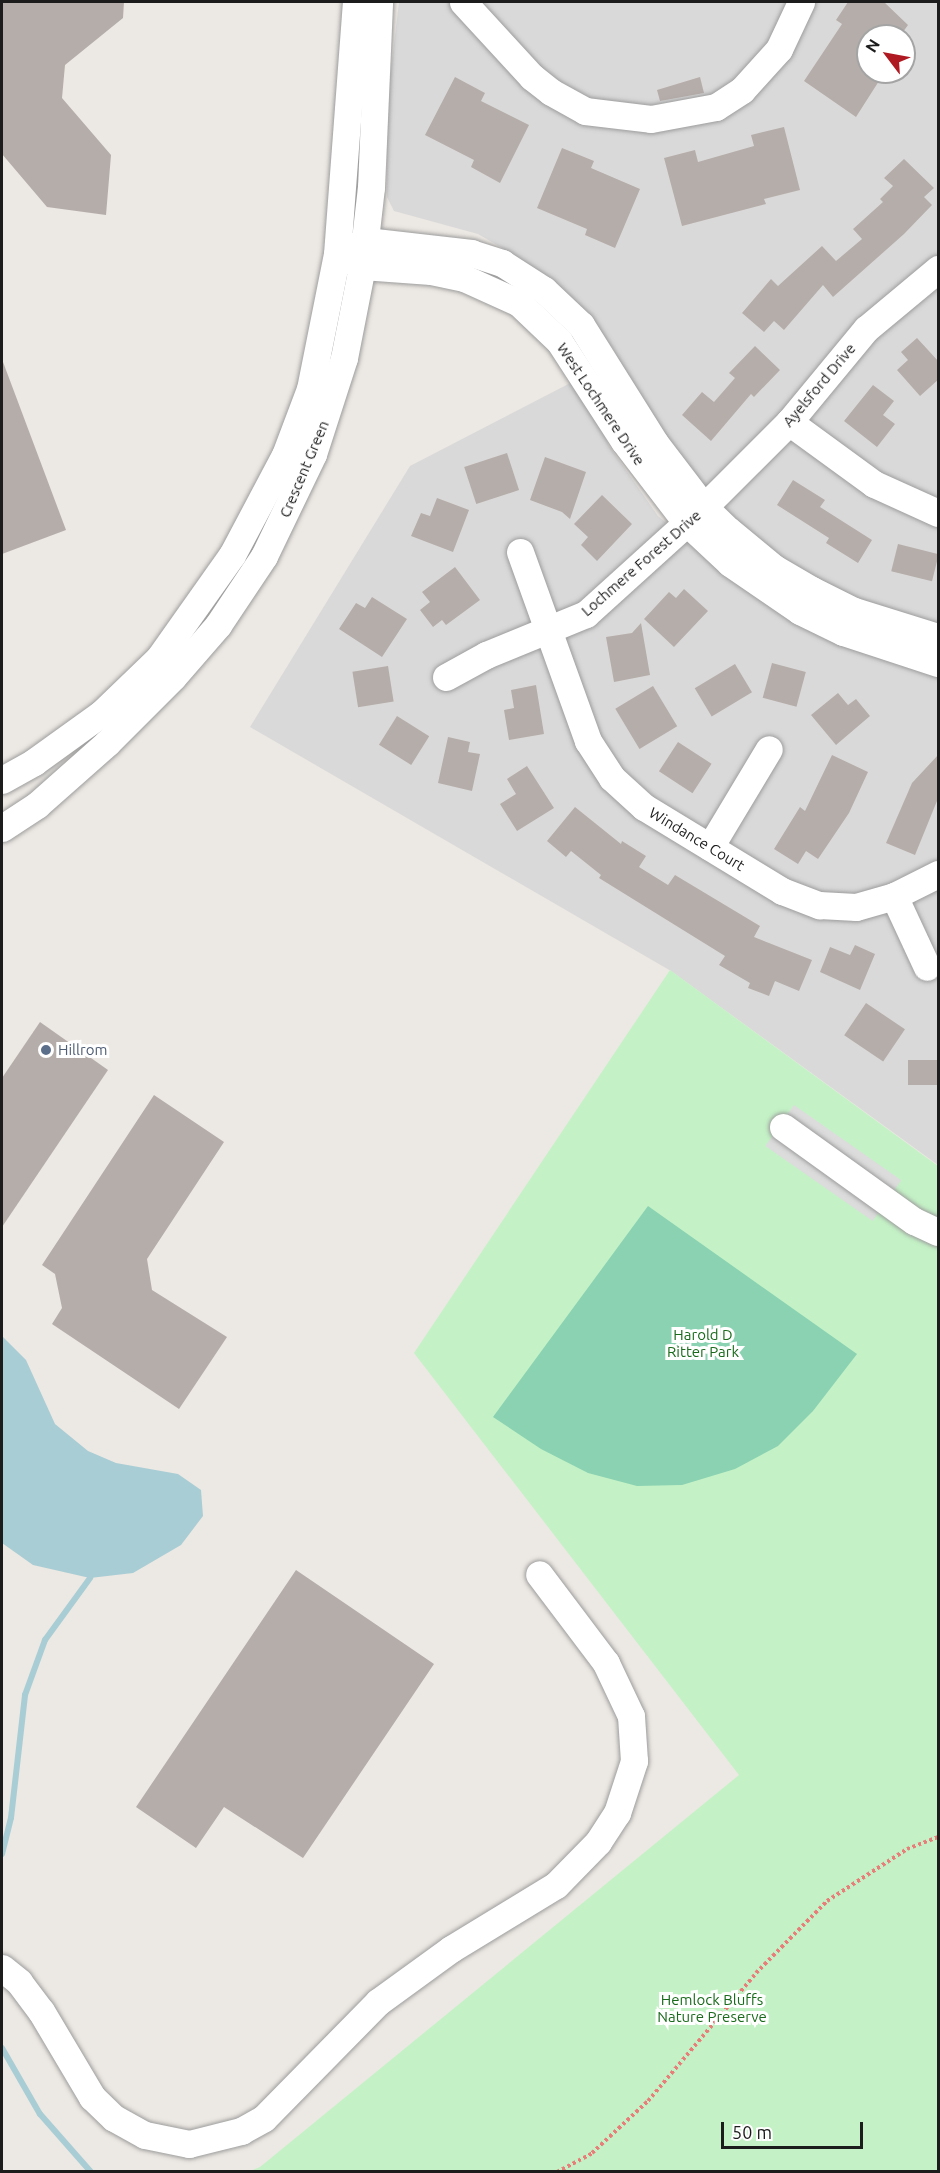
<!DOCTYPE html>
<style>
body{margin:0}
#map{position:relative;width:940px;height:2173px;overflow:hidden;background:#ece8e3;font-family:Ubuntu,sans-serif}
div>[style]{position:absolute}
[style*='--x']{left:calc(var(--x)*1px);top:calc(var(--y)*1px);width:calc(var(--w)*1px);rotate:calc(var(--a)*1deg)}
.residential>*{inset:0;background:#dad9d9}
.park>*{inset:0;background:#c4f2c6}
.pitch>*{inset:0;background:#8ad2b2}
.parking>*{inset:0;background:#dcdcdc;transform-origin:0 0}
.water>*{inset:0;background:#a9cdd4}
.stream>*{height:6px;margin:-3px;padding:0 3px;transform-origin:3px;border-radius:3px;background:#a9cdd4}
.building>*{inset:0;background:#b5ada9;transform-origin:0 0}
.path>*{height:4px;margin-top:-2px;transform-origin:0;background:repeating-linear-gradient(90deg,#e77e79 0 3px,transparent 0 6px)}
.roads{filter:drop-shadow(0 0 2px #9d9d9d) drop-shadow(0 0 2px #9d9d9d)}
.minor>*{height:27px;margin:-13.5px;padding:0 13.5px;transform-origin:13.5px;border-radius:13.5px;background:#fff}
.dots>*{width:16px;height:16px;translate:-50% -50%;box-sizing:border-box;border:3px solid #fff;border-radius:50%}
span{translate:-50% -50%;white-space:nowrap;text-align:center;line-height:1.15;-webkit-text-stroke:6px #fff;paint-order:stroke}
.street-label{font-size:15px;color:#1c1c1c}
.service-label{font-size:15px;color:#4e5e75}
.left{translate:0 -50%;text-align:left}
.park-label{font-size:15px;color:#196b1b}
.frame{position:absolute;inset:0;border:3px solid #1c1c1c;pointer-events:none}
.north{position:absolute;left:856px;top:24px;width:60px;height:60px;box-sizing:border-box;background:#fff;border:2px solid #a4a4a4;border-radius:50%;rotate:302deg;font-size:16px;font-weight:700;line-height:24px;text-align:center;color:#1c1c1c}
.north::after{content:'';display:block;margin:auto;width:21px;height:27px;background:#af1921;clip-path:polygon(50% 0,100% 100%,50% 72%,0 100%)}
.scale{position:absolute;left:721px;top:2122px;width:142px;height:27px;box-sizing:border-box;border:3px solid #1c1c1c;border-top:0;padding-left:8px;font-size:18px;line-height:21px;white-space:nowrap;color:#1c1c1c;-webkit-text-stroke:4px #fff;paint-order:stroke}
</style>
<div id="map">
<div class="residential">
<div style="clip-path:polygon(evenodd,399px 2px,938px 2px,938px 628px,859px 603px,773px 552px,732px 519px,686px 466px,632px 387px,613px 348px,587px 317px,511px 253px,478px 234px,394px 211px,387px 197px,387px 103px,399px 2px,868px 36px,904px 36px,904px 72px,868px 72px,868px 36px)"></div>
<div style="clip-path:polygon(578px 379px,609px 446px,658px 516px,728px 577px,938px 671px,938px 1165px,671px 971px,250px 727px,410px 466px)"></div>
</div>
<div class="park">
<div style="clip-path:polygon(670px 970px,938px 1166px,938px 2171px,248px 2172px,260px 2167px,739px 1775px,414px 1353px)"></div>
</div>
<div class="pitch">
<div style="clip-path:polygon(648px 1206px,857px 1354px,813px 1411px,778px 1446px,735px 1469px,682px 1485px,637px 1486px,588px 1473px,541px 1449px,493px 1417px)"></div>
</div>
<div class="parking">
<div style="left:794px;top:1105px;width:131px;height:50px;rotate:35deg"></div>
</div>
<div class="water">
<div style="clip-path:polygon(2px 1336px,26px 1360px,55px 1424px,88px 1451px,116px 1463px,178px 1474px,201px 1490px,203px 1516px,181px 1545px,133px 1573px,90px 1578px,33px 1565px,2px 1543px)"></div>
</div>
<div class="stream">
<div style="--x:2;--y:1854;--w:37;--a:-76"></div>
<div style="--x:11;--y:1818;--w:124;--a:-83.5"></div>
<div style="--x:25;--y:1695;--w:59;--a:-70"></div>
<div style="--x:45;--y:1640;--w:77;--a:-54"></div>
<div style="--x:2;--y:2048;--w:76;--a:60.1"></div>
<div style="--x:40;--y:2114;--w:77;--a:48.7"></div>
</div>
<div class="building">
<div style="clip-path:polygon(17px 2px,124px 2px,123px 18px,65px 65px,62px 98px,111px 155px,106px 215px,47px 207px,2px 154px,2px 3px)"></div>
<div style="clip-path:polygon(848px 2px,884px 2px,908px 25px,900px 36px,868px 36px,868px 73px,879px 81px,856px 117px,804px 81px,842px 24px,836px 20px)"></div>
<div style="clip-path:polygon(455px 77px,485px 93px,481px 101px,529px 125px,500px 183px,471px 167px,474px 160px,425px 135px)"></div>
<div style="clip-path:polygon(700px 77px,704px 93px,660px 101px,657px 90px)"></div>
<div style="clip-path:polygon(784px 127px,800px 190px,764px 199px,766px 204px,682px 226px,664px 158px,695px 150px,698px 162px,754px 146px,751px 135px)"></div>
<div style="clip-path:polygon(562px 148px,594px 161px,591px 168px,640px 189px,615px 248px,585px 235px,587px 229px,537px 208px)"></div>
<div style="clip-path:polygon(904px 159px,934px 188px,924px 197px,932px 205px,904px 234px,833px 297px,823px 285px,784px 330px,774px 321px,764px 332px,742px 313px,771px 279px,778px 286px,822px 246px,836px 261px,862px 239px,853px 229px,883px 202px,880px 199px,893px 186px,884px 178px)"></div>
<div style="clip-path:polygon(917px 338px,939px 362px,939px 379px,920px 396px,897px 370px,908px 360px,901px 352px)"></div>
<div style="clip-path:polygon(755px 346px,780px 370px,754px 397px,751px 394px,711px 441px,682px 415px,702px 392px,714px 402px,735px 378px,729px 373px)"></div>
<div style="clip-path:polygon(3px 362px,66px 530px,2px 554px,2px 363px)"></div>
<div style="clip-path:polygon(873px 385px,894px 401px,883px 415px,895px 424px,877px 447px,844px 421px)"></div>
<div style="left:507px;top:453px;width:39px;height:45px;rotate:72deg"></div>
<div style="clip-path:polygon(545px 457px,586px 472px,570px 519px,562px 512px,530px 500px)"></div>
<div style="clip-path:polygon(793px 480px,825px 500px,820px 507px,872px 540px,858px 563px,826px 543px,829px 538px,777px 505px)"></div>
<div style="clip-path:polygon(602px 495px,632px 524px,597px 561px,581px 545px,588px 537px,574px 524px)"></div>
<div style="clip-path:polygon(437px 498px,469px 510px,453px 552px,411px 536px,421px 513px,430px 516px)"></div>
<div style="left:898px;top:544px;width:42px;height:28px;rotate:14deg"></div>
<div style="clip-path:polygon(455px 567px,480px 600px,446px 625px,442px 620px,433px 627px,420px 610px,430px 602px,422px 592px)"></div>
<div style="clip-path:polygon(684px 589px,708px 611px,674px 647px,644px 619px,669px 592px,676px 598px)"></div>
<div style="clip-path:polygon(372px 597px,407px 619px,382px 657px,339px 629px,356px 603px,365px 608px)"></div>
<div style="clip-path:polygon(641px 623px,650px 675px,614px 682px,606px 637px,632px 633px)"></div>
<div style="left:772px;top:663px;width:35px;height:36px;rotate:15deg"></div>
<div style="left:735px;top:664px;width:33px;height:47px;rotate:59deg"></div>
<div style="left:388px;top:666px;width:36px;height:36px;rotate:81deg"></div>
<div style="clip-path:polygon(536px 685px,544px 734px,509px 740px,504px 710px,514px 708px,511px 690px)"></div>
<div style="left:653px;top:686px;width:47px;height:44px;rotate:59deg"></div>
<div style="clip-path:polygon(838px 693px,848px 705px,856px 699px,870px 716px,836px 745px,811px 715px)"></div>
<div style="left:397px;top:716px;width:38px;height:34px;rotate:32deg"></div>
<div style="clip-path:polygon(448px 737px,470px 742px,468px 752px,480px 754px,472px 791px,438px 783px)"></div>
<div style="left:678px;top:742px;width:40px;height:35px;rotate:33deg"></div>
<div style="clip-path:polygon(939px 754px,939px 796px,915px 855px,886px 843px,912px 783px)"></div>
<div style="clip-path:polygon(832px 755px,868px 772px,849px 813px,818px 859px,806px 851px,798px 864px,774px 849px,800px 807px,805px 811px)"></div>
<div style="clip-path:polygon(527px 766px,554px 808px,517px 831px,500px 804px,516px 794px,507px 779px)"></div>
<div style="clip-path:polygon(575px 807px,621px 844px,622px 841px,646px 856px,639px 867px,668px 885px,675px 875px,760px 926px,754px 937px,812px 960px,799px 991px,775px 981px,769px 996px,748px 988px,750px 983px,719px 965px,725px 956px,599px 878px,601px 875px,571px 851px,566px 857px,547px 841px)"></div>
<div style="clip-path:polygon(855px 945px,875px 954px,860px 990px,820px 972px,830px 947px,850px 955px)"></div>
<div style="left:866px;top:1003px;width:47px;height:39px;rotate:34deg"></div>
<div style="clip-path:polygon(40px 1022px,108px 1070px,2px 1227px,2px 1078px)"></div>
<div style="left:939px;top:1060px;width:25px;height:31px;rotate:90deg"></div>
<div style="clip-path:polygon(154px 1095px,224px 1142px,147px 1259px,152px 1290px,227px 1337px,179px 1409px,52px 1324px,62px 1308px,55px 1274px,42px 1265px)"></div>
<div style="clip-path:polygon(296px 1570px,434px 1664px,303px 1858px,224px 1807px,196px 1848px,136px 1807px)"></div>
</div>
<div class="path">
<div style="--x:557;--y:2172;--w:40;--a:-28"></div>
<div style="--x:592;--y:2153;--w:76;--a:-42.9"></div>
<div style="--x:648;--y:2101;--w:167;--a:-49.8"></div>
<div style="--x:756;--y:1973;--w:101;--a:-45.4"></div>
<div style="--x:827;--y:1901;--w:95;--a:-33"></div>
<div style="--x:907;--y:1849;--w:33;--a:-21"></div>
</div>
<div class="roads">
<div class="minor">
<div style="--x:463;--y:2;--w:102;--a:47.4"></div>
<div style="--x:532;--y:77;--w:24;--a:38"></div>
<div style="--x:551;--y:92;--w:39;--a:29"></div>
<div style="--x:585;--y:111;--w:66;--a:6.9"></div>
<div style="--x:651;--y:119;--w:66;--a:-10.5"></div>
<div style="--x:716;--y:107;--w:31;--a:-33"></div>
<div style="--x:742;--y:90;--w:55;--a:-47.9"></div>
<div style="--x:779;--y:49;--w:52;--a:-64.9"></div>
<div style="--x:350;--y:248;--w:17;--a:-24"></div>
<div style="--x:366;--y:241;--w:106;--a:6.5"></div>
<div style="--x:471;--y:253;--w:33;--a:18"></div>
<div style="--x:502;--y:263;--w:50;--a:32.7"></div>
<div style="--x:544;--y:290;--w:51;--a:43.4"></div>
<div style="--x:581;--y:325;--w:139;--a:57.9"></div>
<div style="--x:655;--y:443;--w:81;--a:52.6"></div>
<div style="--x:704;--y:507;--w:33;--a:44"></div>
<div style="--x:728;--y:530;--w:60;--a:39.6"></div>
<div style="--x:774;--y:568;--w:44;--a:30.1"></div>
<div style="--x:812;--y:590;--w:47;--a:26.6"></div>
<div style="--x:854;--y:611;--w:88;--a:17.2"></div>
<div style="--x:346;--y:258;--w:18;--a:27"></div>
<div style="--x:362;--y:266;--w:69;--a:4.1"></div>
<div style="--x:431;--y:271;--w:34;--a:12"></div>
<div style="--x:464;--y:278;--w:60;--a:24.4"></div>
<div style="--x:519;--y:303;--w:55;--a:43.5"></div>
<div style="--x:559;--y:341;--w:119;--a:57"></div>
<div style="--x:624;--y:441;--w:102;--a:52.6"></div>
<div style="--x:686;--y:522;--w:60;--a:43"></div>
<div style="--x:730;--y:563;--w:85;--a:34.4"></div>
<div style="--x:800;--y:611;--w:48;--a:26"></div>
<div style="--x:843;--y:632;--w:100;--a:18.1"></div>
<div style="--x:789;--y:422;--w:105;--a:36.1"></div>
<div style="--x:874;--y:484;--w:70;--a:24.4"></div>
<div style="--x:520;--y:552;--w:201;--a:70.2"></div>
<div style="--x:588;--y:741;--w:44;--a:57"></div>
<div style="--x:612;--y:778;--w:43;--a:42.2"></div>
<div style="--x:644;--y:807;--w:162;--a:31.3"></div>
<div style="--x:782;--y:891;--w:40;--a:21"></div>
<div style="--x:819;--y:905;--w:37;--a:3"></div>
<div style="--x:856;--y:907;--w:40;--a:-16"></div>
<div style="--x:894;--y:896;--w:49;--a:-26.6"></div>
<div style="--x:446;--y:677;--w:46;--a:-28.8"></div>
<div style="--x:486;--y:655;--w:108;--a:-22.3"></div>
<div style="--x:586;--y:614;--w:159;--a:-42.2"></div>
<div style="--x:704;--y:507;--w:120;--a:-45"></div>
<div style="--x:789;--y:422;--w:121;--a:-50.4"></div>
<div style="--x:866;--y:329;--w:94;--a:-39.8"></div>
<div style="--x:2;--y:780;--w:37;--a:-29"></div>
<div style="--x:34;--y:762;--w:84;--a:-35.8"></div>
<div style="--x:102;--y:713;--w:79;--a:-44"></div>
<div style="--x:159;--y:658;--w:126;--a:-54.7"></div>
<div style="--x:232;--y:555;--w:113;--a:-62.1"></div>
<div style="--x:285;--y:455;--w:71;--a:-69.3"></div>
<div style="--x:310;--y:389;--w:138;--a:-78.7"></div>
<div style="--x:337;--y:254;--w:253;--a:-85.7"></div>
<div style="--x:2;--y:828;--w:42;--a:-33.3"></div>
<div style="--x:37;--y:805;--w:94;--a:-41.5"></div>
<div style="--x:107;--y:743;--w:93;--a:-45"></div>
<div style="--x:173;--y:677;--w:69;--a:-49.1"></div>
<div style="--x:218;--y:625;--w:83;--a:-56.3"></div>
<div style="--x:264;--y:556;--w:113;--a:-64.3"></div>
<div style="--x:313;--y:454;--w:101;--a:-72.1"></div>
<div style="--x:344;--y:358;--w:94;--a:-78.9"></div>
<div style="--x:362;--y:266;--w:80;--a:-83.5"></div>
<div style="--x:371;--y:187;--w:185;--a:-87.5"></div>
<div style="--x:710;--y:847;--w:114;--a:-59"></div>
<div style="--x:894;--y:896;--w:78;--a:65.1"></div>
<div style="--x:783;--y:1127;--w:161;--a:35.7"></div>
<div style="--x:914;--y:1221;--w:26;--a:25"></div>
<div style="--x:2;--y:1968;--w:22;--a:39"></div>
<div style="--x:19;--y:1982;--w:36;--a:53"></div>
<div style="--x:41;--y:2011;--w:100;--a:59.3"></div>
<div style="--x:92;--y:2097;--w:30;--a:44"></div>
<div style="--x:114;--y:2118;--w:35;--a:29"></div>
<div style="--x:145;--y:2135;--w:45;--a:11.6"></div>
<div style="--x:189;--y:2144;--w:54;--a:-14"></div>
<div style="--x:241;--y:2131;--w:26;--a:-29"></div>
<div style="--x:264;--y:2118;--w:163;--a:-45.5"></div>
<div style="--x:378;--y:2002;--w:90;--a:-36"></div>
<div style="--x:451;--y:1949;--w:123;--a:-31.4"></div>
<div style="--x:556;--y:1885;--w:60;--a:-45.7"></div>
<div style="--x:598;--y:1842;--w:35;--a:-57"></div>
<div style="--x:617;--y:1813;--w:55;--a:-71.9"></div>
<div style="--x:634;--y:1761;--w:45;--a:-93.8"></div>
<div style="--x:631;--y:1716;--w:59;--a:-115.3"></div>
<div style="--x:606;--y:1663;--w:111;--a:-127"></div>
</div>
</div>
<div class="dots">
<div style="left:46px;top:1050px;background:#5c6f8a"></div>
</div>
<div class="street-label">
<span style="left:819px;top:385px;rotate:-50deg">Ayelsford Drive</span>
<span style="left:601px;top:404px;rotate:56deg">West Lochmere Drive</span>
<span style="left:304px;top:469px;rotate:-67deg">Crescent Green</span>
<span style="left:641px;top:563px;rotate:-41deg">Lochmere Forest Drive</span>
<span style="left:697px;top:839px;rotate:31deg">Windance Court</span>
</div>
<div class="service-label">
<span class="left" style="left:58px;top:1050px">Hillrom</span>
</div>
<div class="park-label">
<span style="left:703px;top:1343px">Harold D<br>Ritter Park</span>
<span style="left:712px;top:2008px">Hemlock Bluffs<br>Nature Preserve</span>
</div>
<div class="frame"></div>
<div class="north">N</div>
<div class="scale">50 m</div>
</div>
